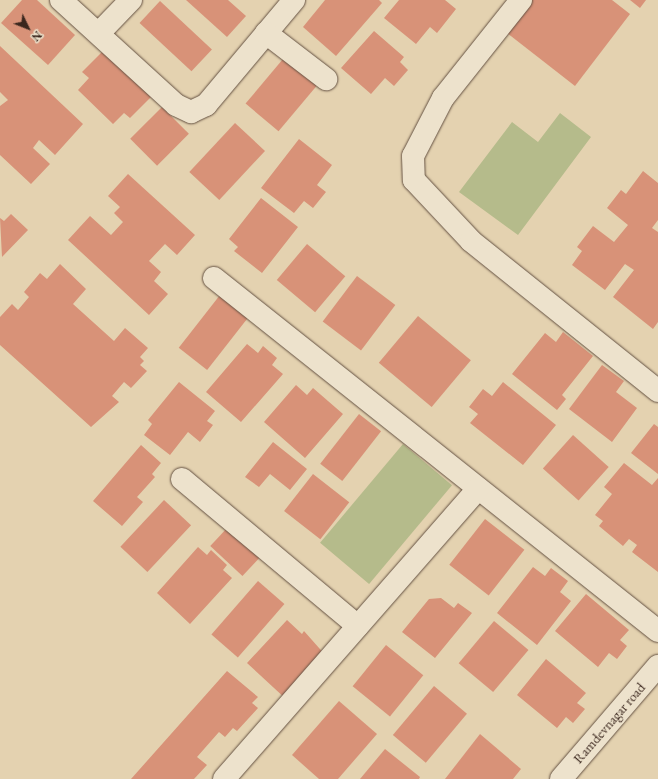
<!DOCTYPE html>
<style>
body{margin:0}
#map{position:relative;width:658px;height:779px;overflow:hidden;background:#e4d2b0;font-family:"EB Garamond",serif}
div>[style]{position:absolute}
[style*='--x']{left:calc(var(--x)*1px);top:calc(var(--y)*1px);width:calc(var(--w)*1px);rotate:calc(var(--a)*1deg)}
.green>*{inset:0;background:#b5bb8b;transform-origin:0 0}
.building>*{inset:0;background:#d89278;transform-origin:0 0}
.roads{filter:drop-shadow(0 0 1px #645142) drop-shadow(0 0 1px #645142)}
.minor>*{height:22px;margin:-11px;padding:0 11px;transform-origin:11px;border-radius:11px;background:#ede2cc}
span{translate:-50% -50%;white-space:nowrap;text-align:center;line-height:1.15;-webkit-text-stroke:3px #ede2cc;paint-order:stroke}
.street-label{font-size:14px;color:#3a261d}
.north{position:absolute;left:8px;top:8px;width:40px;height:40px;-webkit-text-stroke:3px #ede2cc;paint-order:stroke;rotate:133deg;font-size:11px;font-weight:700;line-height:16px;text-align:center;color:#3a261d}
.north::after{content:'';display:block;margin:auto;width:14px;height:18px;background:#3a261d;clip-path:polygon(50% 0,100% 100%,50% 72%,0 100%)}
</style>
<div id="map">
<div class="green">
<div style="clip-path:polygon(560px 113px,591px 137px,518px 235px,459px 192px,512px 122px,538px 142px)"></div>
<div style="left:403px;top:444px;width:64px;height:129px;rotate:40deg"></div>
</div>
<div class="building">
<div style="clip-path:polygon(22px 0,37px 0,75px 35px,48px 65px,1px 23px)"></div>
<div style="clip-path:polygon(186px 0,228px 0,246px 16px,227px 37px)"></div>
<div style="clip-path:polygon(325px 0,379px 0,382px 3px,336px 56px,303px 27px)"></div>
<div style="clip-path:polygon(399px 0,445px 0,456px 9px,437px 33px,430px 27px,416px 44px,384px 18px)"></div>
<div style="clip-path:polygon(532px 0,612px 0,630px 14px,575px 86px,507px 33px)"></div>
<div style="clip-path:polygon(630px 0,646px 0,640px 8px)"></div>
<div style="left:160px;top:1px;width:71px;height:30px;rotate:43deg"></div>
<div style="clip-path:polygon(374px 31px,404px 57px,400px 62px,408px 70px,394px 86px,385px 78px,371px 94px,341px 68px)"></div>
<div style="clip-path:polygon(0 46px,83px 124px,55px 155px,39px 140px,33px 148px,50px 164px,31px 184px,0 155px,0 106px,8px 100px,0 92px)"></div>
<div style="clip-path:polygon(103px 51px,151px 97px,130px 118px,124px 113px,113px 124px,78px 90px,89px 78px,82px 72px)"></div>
<div style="left:288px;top:53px;width:43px;height:66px;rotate:40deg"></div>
<div style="left:162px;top:107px;width:38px;height:45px;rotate:45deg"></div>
<div style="left:235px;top:123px;width:41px;height:67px;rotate:43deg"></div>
<div style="clip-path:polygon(299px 139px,332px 165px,317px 185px,326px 192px,313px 208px,304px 201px,294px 213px,261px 188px)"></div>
<div style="clip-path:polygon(643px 171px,658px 183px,658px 220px,652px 228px,658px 232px,658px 322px,653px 329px,613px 297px,634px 270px,625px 264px,605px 290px,572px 265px,582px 251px,577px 247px,593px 226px,614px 242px,628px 225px,607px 208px,621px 190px,626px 194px)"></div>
<div style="clip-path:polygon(128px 174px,195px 235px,177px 255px,165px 244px,149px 261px,161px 272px,154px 281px,168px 294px,149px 315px,68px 240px,90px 216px,111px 235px,123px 222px,114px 213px,120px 207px,108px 196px)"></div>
<div style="clip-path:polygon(261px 198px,298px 227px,262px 273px,234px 251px,238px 247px,229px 239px)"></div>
<div style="clip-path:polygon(11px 214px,28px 230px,2px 257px,0 218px,4px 221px)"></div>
<div style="left:307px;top:244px;width:50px;height:47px;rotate:40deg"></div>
<div style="clip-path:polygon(60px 264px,86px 289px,73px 304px,114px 341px,125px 328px,148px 348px,140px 357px,144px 361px,140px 365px,147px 371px,131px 388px,124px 382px,112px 396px,119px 402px,91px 427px,0 345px,0 317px,12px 304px,18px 310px,29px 297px,24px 292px,40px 273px,47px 279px)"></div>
<div style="left:357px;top:276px;width:48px;height:57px;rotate:37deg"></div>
<div style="left:220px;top:295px;width:36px;height:67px;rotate:38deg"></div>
<div style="left:418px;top:316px;width:69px;height:61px;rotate:40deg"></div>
<div style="clip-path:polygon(563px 332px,593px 356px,562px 395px,566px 399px,557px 410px,512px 374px,545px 333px,556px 342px)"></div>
<div style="clip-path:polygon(247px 344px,258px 353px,263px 346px,277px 358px,272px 365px,283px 374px,241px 422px,206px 392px)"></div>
<div style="clip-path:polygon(602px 365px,624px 381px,616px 392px,637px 408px,612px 442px,569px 409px)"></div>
<div style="clip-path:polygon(179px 382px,215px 411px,207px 421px,213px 425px,200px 442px,188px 432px,170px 455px,144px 435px,152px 424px,148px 420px)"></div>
<div style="clip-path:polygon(503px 382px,556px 425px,523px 465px,470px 423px,478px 414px,469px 407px,483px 389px,492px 396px)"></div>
<div style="clip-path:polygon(296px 385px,307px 395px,313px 388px,343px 414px,305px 458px,264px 422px)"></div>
<div style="left:359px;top:414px;width:28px;height:63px;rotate:38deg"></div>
<div style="clip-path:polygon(654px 424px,658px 427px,658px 474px,631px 453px)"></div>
<div style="left:573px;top:435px;width:48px;height:45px;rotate:42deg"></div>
<div style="clip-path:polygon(273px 442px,307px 469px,290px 490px,270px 474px,259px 487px,245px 477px)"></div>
<div style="clip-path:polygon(141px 445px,161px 463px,152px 474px,155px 477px,137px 497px,143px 502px,122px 526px,93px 501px)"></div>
<div style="clip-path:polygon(624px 463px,652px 485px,658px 478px,658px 572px,632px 552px,637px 545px,629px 539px,623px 546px,599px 526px,603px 521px,595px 515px,612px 494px,604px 487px)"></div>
<div style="left:313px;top:474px;width:46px;height:47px;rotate:38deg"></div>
<div style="left:164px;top:500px;width:37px;height:64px;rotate:43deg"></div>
<div style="left:485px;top:519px;width:50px;height:58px;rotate:38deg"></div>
<div style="left:228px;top:527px;width:44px;height:26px;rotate:43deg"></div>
<div style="clip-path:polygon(198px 547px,207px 555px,211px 550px,227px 565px,223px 570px,232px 578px,190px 624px,157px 593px)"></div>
<div style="clip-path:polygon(533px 567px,545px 576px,551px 568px,568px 581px,560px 592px,571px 601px,537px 645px,497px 613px)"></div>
<div style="left:258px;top:581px;width:35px;height:71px;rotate:41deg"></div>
<div style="clip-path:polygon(586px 594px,629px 630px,620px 640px,627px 646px,617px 659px,609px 653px,598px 667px,555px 631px)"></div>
<div style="clip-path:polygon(441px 598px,454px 608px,458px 603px,472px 613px,435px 658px,402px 632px,429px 599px)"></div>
<div style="clip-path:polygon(287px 620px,302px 634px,304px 631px,327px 657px,287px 700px,247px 663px)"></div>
<div style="left:494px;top:621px;width:45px;height:55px;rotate:40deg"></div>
<div style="left:386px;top:645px;width:48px;height:53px;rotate:39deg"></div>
<div style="clip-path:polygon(546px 659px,586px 693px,577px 703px,585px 709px,573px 723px,566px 717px,557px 728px,517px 695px)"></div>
<div style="clip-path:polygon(227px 671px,258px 697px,252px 703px,258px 708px,237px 731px,233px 728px,225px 737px,219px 732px,197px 757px,207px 765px,194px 779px,131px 779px)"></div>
<div style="left:434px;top:686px;width:43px;height:64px;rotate:40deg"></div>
<div style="clip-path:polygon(339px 701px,377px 734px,338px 779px,319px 779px,292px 755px)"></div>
<div style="clip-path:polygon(480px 734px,521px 769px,513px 779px,445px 779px)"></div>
<div style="clip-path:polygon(385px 749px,420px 777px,419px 779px,360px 779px)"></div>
</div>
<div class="roads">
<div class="minor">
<div style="--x:61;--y:0;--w:156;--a:42.4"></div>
<div style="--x:176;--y:105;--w:17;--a:25"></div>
<div style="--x:191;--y:112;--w:17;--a:-25"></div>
<div style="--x:206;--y:105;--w:137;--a:-50"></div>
<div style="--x:521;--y:0;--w:125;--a:128.5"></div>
<div style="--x:443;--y:98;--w:65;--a:117.3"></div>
<div style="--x:413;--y:156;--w:24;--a:88"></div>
<div style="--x:414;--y:180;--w:83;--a:46.9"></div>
<div style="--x:471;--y:241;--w:240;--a:38.7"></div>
<div style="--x:99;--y:33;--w:46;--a:-45.9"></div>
<div style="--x:266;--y:33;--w:76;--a:37.5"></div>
<div style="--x:214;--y:278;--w:567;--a:38.49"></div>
<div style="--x:182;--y:479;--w:229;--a:39.9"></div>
<div style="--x:224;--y:779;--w:386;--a:-48.8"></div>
<div style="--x:561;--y:779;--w:149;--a:-49.4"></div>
</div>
</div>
<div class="street-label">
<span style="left:609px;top:723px;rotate:-49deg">Ramdevnagar road</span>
</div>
<div class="north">N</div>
</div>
